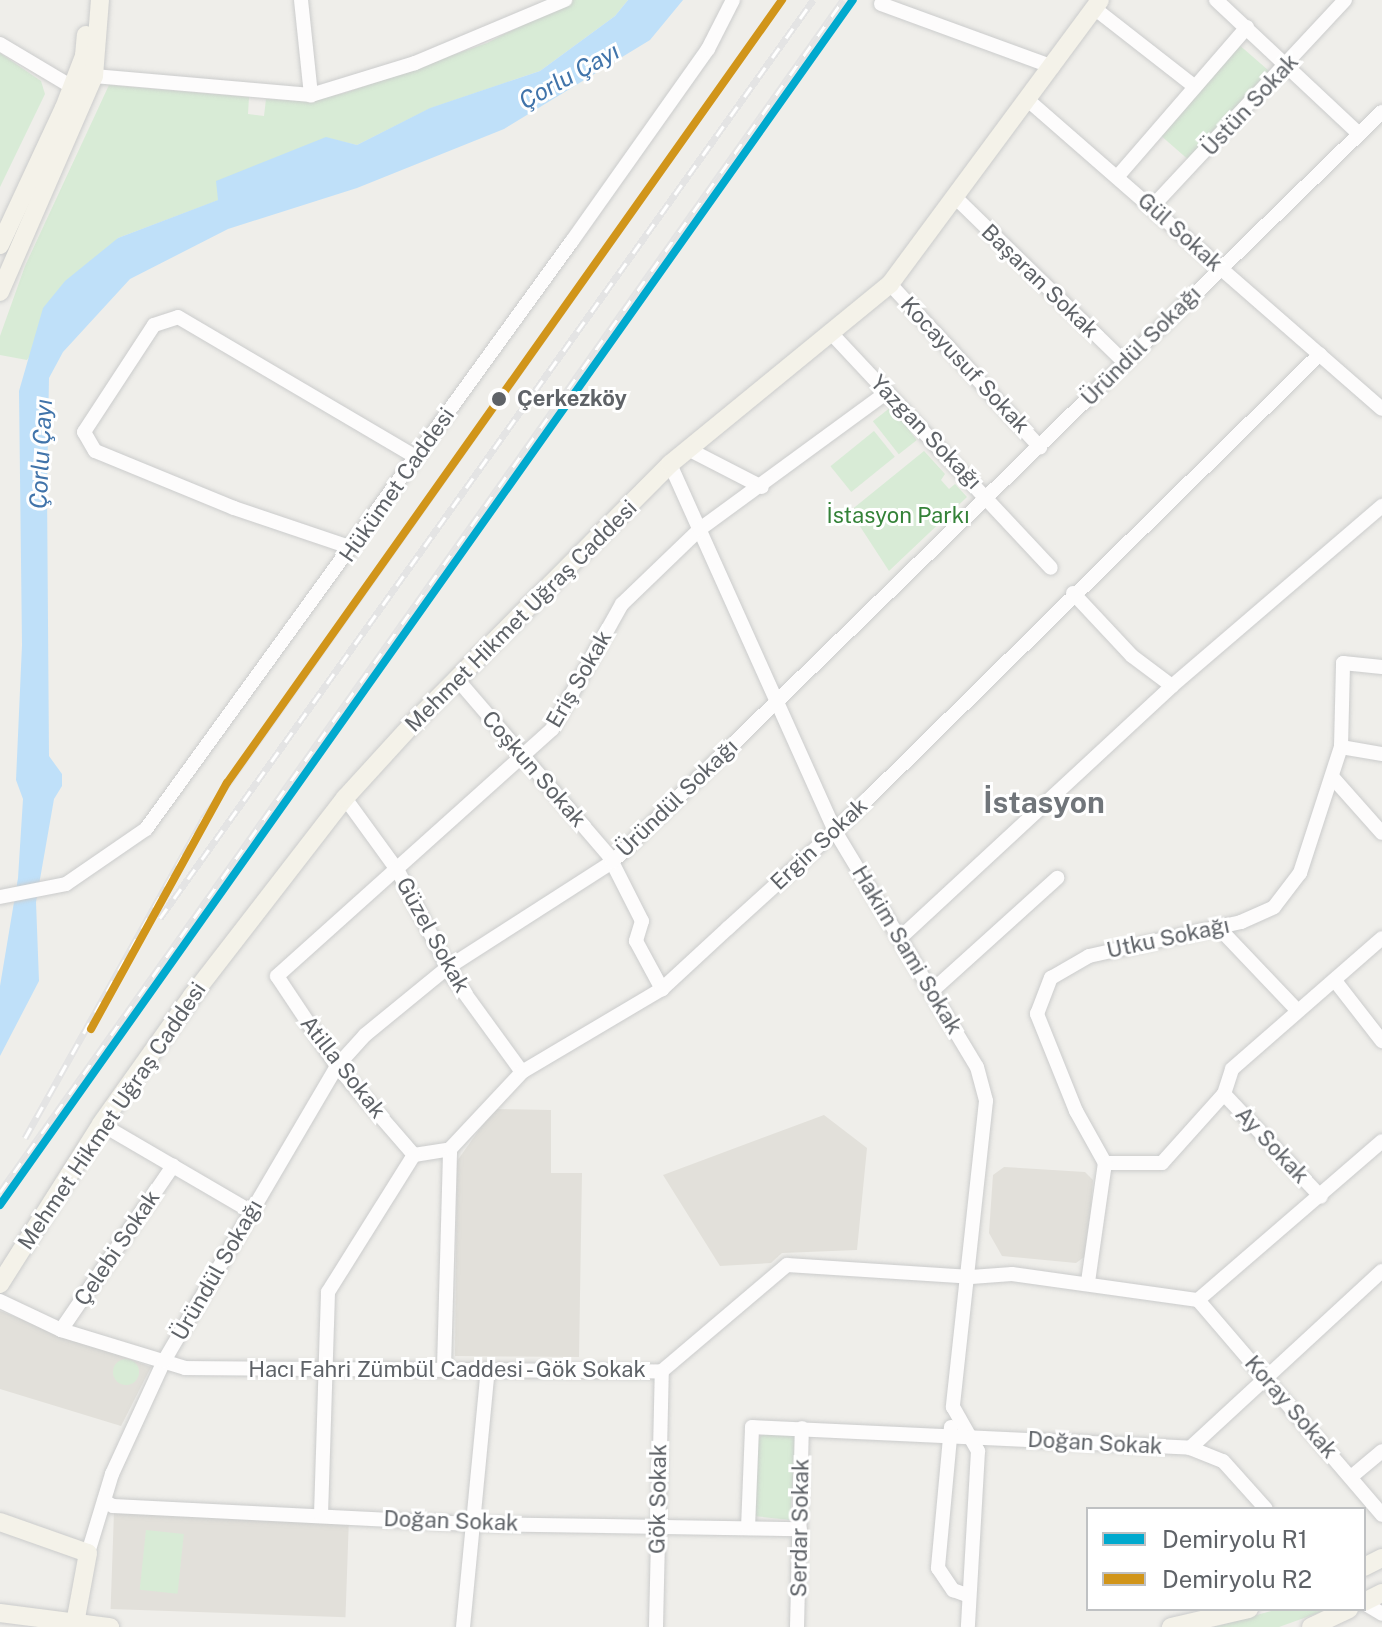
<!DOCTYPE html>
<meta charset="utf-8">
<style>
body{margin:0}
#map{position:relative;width:1382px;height:1627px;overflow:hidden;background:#efeeea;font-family:"Public Sans",sans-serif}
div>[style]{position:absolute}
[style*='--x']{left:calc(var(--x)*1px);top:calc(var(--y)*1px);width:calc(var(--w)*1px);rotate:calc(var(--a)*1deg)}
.education>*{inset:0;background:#e2e0da;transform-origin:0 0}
.green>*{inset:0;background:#d8ebd6;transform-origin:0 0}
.round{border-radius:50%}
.water>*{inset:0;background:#bfe0f9}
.roads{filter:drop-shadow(0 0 2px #cbcccc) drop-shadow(0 0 2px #cbcccc)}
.minor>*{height:14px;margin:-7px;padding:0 7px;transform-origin:7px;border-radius:7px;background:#fdfcfc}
.major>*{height:18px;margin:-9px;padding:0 9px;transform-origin:9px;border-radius:9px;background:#f4f2e9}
.rail>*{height:7px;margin-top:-3.5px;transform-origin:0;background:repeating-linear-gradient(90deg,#fff 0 12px,#e4e4e4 0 24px);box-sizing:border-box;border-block:2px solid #e4e4e4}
.rail-1>*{height:8px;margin:-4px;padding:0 4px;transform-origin:4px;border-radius:4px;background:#00a9ce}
.rail-2>*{height:8px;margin:-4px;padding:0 4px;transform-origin:4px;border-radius:4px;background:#d1951a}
.dots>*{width:22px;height:22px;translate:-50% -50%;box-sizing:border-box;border:4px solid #fff;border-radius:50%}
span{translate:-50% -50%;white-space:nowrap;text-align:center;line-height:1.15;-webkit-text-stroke:6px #fff;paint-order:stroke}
.street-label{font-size:22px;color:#5f6368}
.stop-label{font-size:22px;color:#5f6368;font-weight:700}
.left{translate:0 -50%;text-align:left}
.park-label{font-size:22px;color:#348238}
.water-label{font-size:24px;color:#4174aa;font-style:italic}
.district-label{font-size:30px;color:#70757a;font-weight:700}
.legend{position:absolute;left:1086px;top:1507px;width:280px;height:104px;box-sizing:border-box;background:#fff;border:2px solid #bfc1c3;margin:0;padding:10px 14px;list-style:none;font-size:24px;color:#5f6368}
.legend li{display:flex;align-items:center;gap:16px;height:40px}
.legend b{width:40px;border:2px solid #bfc1c3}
</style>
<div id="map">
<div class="education">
<div style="clip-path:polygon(494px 1109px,551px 1110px,551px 1173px,582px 1173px,579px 1357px,455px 1356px,457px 1161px)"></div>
<div style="clip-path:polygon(824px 1115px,867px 1148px,857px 1250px,782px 1253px,771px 1263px,720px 1266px,663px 1175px)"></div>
<div style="clip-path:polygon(1004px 1167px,1085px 1172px,1093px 1180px,1087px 1255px,1076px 1263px,1002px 1256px,989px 1233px,993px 1175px)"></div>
<div style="clip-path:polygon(0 1311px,151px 1367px,121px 1426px,0 1389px)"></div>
<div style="left:114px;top:1512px;width:235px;height:97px;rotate:2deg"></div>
</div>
<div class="green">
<div style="clip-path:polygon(572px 0,628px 0,615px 16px,540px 71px,431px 108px,357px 145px,326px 138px,219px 200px,118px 238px,27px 360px,0 355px,0 336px,25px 266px,109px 85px,249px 97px,248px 114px,264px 116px,266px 99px,308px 101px,345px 93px,487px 43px)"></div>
<div style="clip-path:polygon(1237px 43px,1275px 76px,1191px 162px,1159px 134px)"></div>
<div style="clip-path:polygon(0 53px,41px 81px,45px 94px,0 187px)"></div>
<div style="left:891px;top:407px;width:42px;height:23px;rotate:52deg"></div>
<div style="left:874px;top:431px;width:33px;height:56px;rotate:51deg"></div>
<div style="clip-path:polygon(924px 451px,945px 474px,941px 480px,949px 489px,955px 484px,967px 497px,889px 571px,850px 511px)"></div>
<div class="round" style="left:113px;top:1359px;width:26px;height:26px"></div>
<div style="clip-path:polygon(763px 1434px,796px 1434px,790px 1520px,754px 1516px,756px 1441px)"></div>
<div style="left:146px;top:1530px;width:38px;height:60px;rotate:6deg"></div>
<div style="clip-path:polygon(1278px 1609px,1329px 1609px,1279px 1627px,1214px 1627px)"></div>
</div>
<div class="water">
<div style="clip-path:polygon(628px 0,683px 0,650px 40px,504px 129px,357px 188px,228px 229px,130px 279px,63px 352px,49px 378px,47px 488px,49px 756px,62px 774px,62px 786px,54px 799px,36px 902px,39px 981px,0 1056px,0 986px,18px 878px,23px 799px,16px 780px,22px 645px,19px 391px,43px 308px,65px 281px,118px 238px,218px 200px,216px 181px,326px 137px,357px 145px,430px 108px,540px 71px,615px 16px)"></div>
</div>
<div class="roads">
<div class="minor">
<div style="--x:301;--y:0;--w:96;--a:84"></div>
<div style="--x:1216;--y:0;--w:195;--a:43.1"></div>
<div style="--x:881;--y:4;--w:183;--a:20.1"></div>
<div style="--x:1094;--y:8;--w:128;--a:38"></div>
<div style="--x:0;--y:44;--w:84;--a:30.8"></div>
<div style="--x:94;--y:76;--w:218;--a:5"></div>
<div style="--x:311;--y:95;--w:109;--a:-17.1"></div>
<div style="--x:415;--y:63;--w:163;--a:-22.8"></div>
<div style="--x:1029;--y:101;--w:468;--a:41.1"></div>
<div style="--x:1118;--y:176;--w:197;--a:-49.1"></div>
<div style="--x:956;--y:198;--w:236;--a:44.3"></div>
<div style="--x:1152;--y:207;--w:283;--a:-47"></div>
<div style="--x:890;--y:284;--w:222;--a:47.4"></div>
<div style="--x:832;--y:334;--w:320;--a:46.9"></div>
<div style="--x:688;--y:449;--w:83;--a:27.2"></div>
<div style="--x:670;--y:464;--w:402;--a:65.8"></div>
<div style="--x:835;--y:831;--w:275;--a:59"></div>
<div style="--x:977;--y:1067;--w:35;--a:75"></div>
<div style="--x:986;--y:1101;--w:308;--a:96.2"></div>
<div style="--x:953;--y:1407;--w:51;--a:60.4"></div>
<div style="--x:978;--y:1451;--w:176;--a:93.3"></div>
<div style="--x:352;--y:548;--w:125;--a:-161.3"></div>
<div style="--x:234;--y:508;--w:150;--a:-157.7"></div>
<div style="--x:95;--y:451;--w:22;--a:-120"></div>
<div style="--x:84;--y:432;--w:128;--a:-56.8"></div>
<div style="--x:154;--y:325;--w:25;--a:-18"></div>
<div style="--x:178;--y:317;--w:276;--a:30.5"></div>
<div style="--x:1073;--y:593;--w:86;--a:46.9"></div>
<div style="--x:1132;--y:656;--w:50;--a:36.9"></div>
<div style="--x:457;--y:679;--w:233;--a:49.3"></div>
<div style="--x:609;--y:856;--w:73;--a:63.1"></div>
<div style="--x:642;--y:921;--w:21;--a:107"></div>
<div style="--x:636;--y:941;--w:55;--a:61.6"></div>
<div style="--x:1341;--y:747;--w:84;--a:-88.6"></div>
<div style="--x:1343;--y:663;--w:39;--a:6"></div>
<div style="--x:1334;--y:779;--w:72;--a:48.4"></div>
<div style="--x:345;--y:798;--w:90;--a:54"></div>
<div style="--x:398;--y:871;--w:119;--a:62.6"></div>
<div style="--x:453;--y:977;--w:117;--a:54"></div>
<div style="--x:0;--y:897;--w:67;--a:-11.1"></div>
<div style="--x:66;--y:884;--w:97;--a:-34.5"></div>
<div style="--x:146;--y:829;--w:726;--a:-54.08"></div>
<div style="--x:572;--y:241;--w:235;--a:-54.7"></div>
<div style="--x:708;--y:49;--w:55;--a:-63"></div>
<div style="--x:1217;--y:926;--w:117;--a:46.4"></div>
<div style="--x:900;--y:938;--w:371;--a:-42.8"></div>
<div style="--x:1172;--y:686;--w:277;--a:-40.6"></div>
<div style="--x:1336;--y:982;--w:75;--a:52.1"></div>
<div style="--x:932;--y:991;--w:169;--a:-42.1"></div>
<div style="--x:1224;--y:1094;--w:141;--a:46.7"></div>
<div style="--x:101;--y:1124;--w:173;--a:30.3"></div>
<div style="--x:414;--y:1155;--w:118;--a:-130.9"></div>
<div style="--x:337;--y:1066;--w:108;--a:-123.7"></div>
<div style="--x:277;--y:976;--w:370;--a:-41.9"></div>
<div style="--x:552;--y:729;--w:143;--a:-60.8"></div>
<div style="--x:622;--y:604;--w:108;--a:-43.9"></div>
<div style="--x:700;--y:529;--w:232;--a:-36.2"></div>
<div style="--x:414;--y:1155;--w:36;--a:-9"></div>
<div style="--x:1105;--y:1163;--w:60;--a:-119.1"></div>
<div style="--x:1076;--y:1111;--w:105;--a:-111.9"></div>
<div style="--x:1037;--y:1014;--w:39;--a:-69"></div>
<div style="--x:1051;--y:978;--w:44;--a:-30.1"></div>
<div style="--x:1089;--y:956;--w:156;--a:-12.6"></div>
<div style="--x:1241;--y:922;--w:36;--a:-24"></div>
<div style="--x:1274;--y:907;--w:43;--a:-52.6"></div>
<div style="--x:1300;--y:873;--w:133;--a:-72"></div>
<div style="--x:1341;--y:747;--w:42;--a:9.7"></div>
<div style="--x:1105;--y:1163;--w:57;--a:0"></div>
<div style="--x:1162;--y:1163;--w:93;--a:-48.1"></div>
<div style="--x:1224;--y:1094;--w:26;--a:-72"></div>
<div style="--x:1232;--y:1069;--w:199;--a:-41.1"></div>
<div style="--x:1088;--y:1282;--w:120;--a:-81.9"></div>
<div style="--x:1198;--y:1300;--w:283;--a:49.4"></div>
<div style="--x:0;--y:1301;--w:68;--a:25.4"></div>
<div style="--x:61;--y:1330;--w:130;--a:17"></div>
<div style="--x:185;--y:1368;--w:477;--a:0.4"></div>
<div style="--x:662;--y:1371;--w:164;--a:-40.3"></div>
<div style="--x:787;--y:1265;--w:184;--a:3.7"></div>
<div style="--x:971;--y:1277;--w:41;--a:-4.2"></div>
<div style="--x:1012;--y:1274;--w:188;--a:8"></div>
<div style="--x:1198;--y:1300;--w:243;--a:-40.8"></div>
<div style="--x:61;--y:1330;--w:199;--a:-55.7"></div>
<div style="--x:444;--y:1368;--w:219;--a:-88.4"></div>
<div style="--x:450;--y:1149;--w:105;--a:-46.9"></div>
<div style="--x:522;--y:1072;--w:163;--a:-30.7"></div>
<div style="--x:662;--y:989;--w:90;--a:-42.7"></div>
<div style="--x:728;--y:928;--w:144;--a:-42.2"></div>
<div style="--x:835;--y:831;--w:680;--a:-44.52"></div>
<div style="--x:951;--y:1427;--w:142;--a:95.3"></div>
<div style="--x:938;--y:1568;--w:27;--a:56"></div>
<div style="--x:953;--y:1590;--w:15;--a:20"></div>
<div style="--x:1190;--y:1448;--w:35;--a:22"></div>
<div style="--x:1223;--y:1461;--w:64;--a:48.1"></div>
<div style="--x:1351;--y:1477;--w:40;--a:-40"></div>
<div style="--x:104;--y:1501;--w:10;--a:29"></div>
<div style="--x:113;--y:1506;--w:358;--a:2.9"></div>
<div style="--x:471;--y:1524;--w:329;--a:0.9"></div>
<div style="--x:321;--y:1515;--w:223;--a:-88.2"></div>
<div style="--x:328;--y:1292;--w:162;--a:-57.9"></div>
<div style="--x:748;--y:1528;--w:101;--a:-87.7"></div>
<div style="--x:752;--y:1427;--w:439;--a:2.7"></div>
<div style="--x:1190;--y:1448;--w:261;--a:-42.7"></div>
<div style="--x:88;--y:1553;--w:83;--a:-73.1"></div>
<div style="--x:112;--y:1474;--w:124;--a:-65.3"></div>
<div style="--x:164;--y:1361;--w:342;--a:-59.6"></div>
<div style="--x:337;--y:1066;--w:42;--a:-47.9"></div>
<div style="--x:365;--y:1035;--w:106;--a:-39.3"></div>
<div style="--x:447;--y:968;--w:196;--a:-32.7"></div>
<div style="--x:612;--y:862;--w:1075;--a:-44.25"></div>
<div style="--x:1364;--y:1603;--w:21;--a:31"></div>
<div style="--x:463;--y:1627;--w:259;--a:-84.5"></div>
<div style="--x:656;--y:1627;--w:256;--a:-88.7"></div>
<div style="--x:797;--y:1627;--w:199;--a:-88.6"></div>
</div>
<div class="major">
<div style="--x:0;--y:245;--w:151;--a:-65"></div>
<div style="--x:64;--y:108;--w:56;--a:-69"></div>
<div style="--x:84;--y:56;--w:21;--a:-85"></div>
<div style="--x:0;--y:292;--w:236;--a:-66.5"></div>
<div style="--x:94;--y:76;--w:76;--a:-85.5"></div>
<div style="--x:0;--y:1284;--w:189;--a:-57.7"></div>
<div style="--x:101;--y:1124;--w:157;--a:-54.6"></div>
<div style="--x:192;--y:996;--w:250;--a:-52.3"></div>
<div style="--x:345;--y:798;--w:111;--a:-47.6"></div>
<div style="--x:420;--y:716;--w:355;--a:-45.2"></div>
<div style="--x:670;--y:464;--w:284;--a:-39.3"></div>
<div style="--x:890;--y:284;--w:353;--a:-53.5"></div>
<div style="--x:0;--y:1522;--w:93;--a:19.4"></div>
<div style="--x:88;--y:1553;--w:71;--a:100.5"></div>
<div style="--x:1364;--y:1567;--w:20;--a:-27"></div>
<div style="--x:1364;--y:1602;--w:20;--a:-27"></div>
<div style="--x:0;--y:1613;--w:111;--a:7.3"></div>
<div style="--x:1171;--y:1627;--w:80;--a:-13"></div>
<div style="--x:1311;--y:1627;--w:42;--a:-25.3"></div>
</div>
</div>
<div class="rail">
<div style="--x:160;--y:918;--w:1127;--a:-54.57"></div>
<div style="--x:25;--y:1138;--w:365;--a:-60.8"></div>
<div style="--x:203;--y:819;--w:1003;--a:-54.74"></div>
<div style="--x:0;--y:1192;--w:1460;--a:-54.73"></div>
</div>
<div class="rail-1">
<div style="--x:0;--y:1205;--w:1476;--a:-54.71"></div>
</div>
<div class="rail-2">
<div style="--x:91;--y:1029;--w:281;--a:-61.1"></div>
<div style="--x:227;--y:783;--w:960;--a:-54.67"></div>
</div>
<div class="dots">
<div style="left:499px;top:399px;background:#5f6368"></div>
</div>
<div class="street-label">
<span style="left:1250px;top:105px;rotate:-47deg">Üstün Sokak</span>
<span style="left:1180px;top:232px;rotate:42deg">Gül Sokak</span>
<span style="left:1040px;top:281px;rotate:44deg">Başaran Sokak</span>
<span style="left:1141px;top:346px;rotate:-45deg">Üründül Sokağı</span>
<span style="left:965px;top:365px;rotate:47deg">Kocayusuf Sokak</span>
<span style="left:926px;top:432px;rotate:46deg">Yazgan Sokağı</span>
<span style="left:397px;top:485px;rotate:-55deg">Hükümet Caddesi</span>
<span style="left:521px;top:616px;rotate:-45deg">Mehmet Hikmet Uğraş Caddesi</span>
<span style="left:579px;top:679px;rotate:-60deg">Eriş Sokak</span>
<span style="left:534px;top:769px;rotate:49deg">Coşkun Sokak</span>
<span style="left:677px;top:798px;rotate:-44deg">Üründül Sokağı</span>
<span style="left:819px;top:844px;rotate:-43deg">Ergin Sokak</span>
<span style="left:433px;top:935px;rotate:61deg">Güzel Sokak</span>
<span style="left:1168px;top:938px;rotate:-12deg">Utku Sokağı</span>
<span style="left:907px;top:950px;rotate:59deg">Hakim Sami Sokak</span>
<span style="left:343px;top:1067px;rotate:52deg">Atilla Sokak</span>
<span style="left:112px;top:1116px;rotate:-56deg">Mehmet Hikmet Uğraş Caddesi</span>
<span style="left:1272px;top:1145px;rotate:47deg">Ay Sokak</span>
<span style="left:117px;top:1248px;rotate:-56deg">Çelebi Sokak</span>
<span style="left:217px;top:1270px;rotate:-60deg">Üründül Sokağı</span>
<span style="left:447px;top:1370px">Hacı Fahri Zümbül Caddesi - Gök Sokak</span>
<span style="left:1291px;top:1407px;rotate:49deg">Koray Sokak</span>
<span style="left:1095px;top:1443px;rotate:3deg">Doğan Sokak</span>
<span style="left:658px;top:1499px;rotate:-89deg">Gök Sokak</span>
<span style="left:451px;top:1521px;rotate:2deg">Doğan Sokak</span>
<span style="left:800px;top:1528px;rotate:-89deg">Serdar Sokak</span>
</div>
<div class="stop-label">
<span class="left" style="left:517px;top:399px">Çerkezköy</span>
</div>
<div class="park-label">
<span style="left:898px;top:516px">İstasyon Parkı</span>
</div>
<div class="water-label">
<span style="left:569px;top:76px;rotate:-29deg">Çorlu Çayı</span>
<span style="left:41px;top:454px;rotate:-87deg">Çorlu Çayı</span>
</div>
<div class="district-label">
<span style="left:1044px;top:802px">İstasyon</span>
</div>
<ul class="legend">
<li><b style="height:10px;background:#00a9ce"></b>Demiryolu R1</li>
<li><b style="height:10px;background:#d1951a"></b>Demiryolu R2</li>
</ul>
</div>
